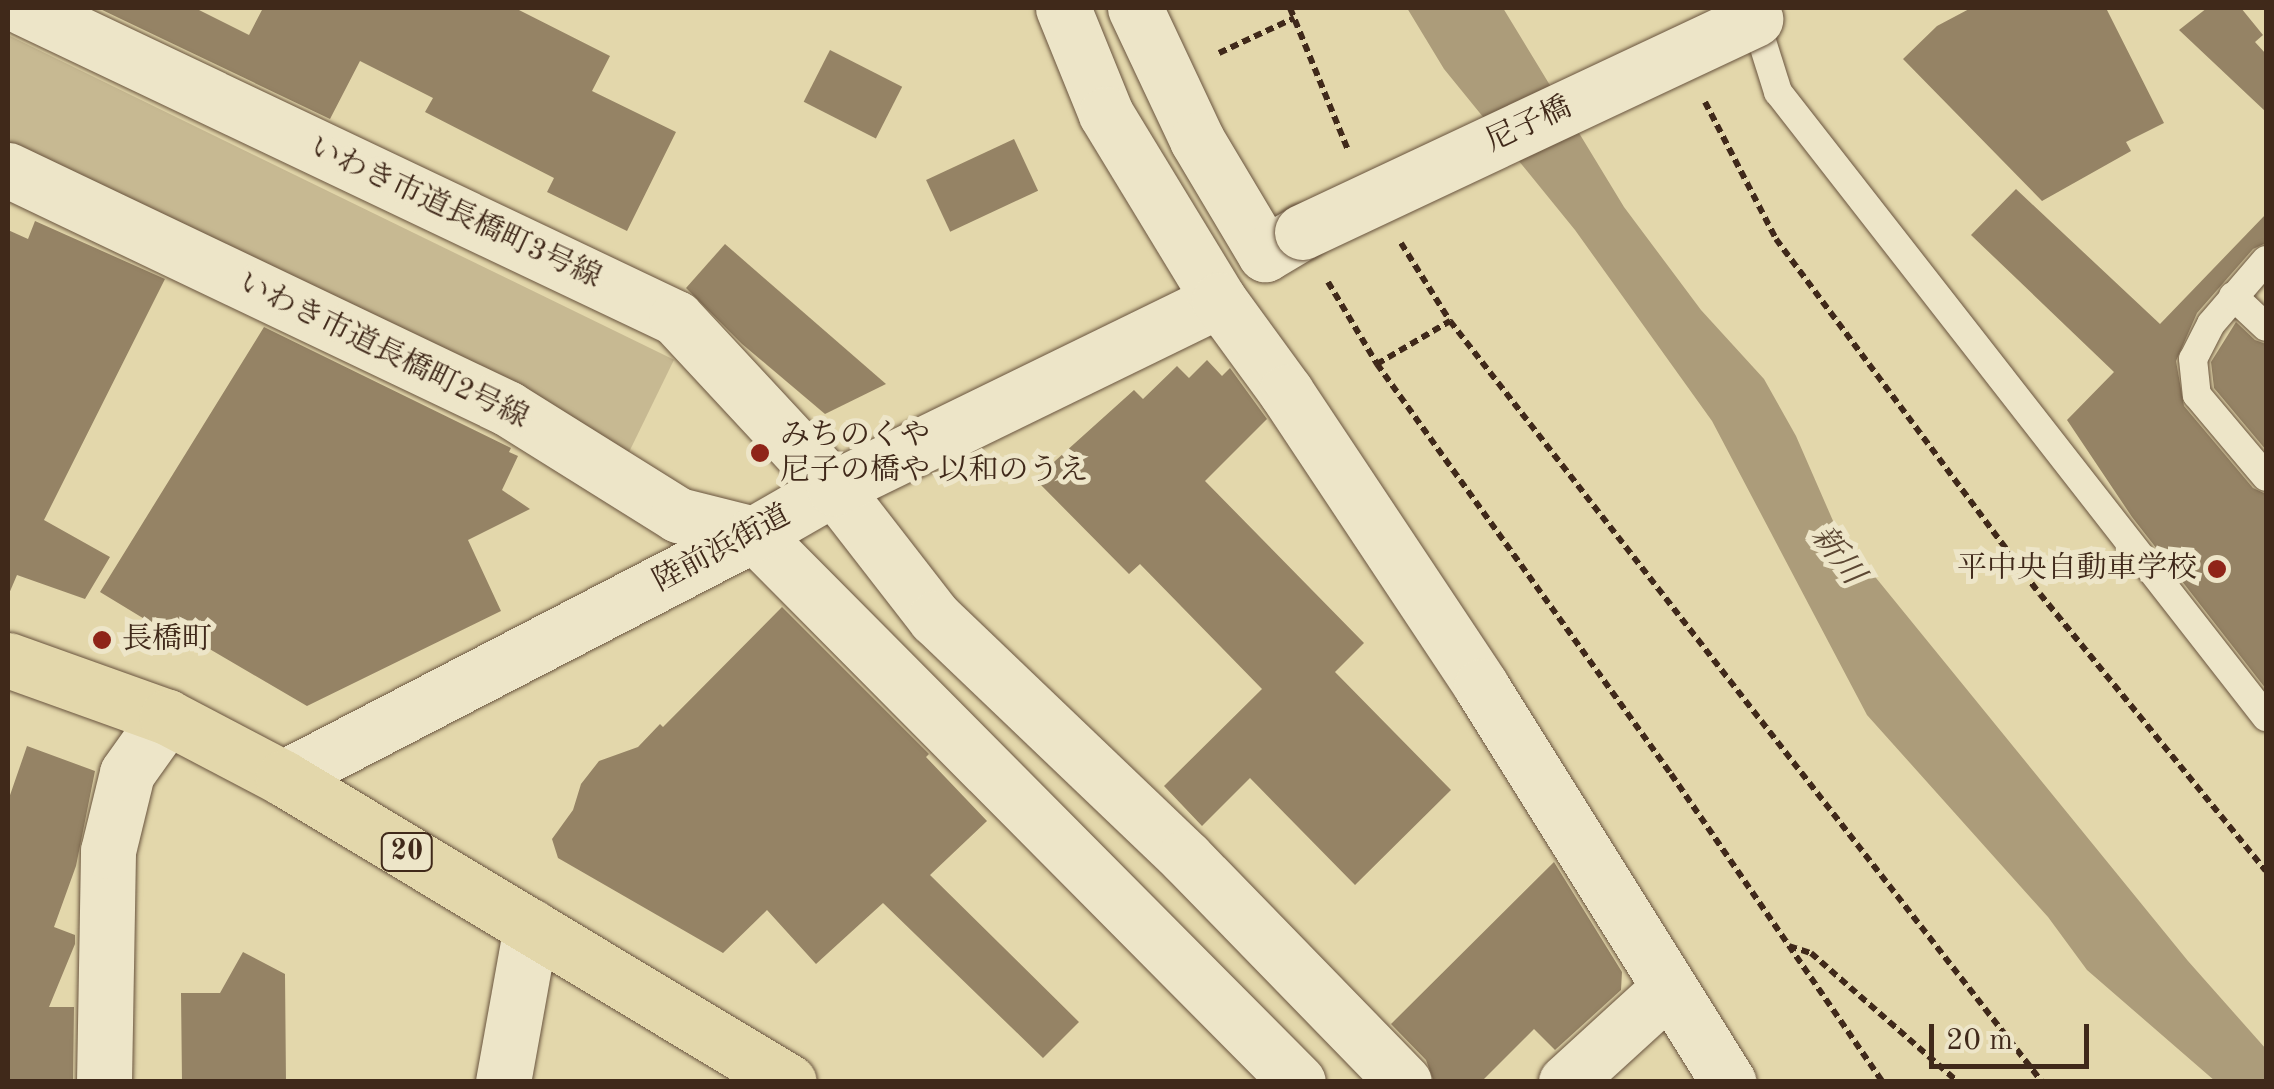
<!DOCTYPE html>
<meta charset="utf-8">
<style>
body{margin:0}
#map{position:relative;width:2274px;height:1089px;overflow:hidden;background:#e3d7ab;font-family:"Old Standard TT","Noto Serif JP",serif}
div>[style]{position:absolute}
[style*='--x']{left:calc(var(--x)*1px);top:calc(var(--y)*1px);width:calc(var(--w)*1px);rotate:calc(var(--a)*1deg)}
.green>*{inset:0;background:#c7b992;transform-origin:0 0}
.water>*{inset:0;background:#ac9c7a}
.building>*{inset:0;background:#958365;transform-origin:0 0}
.path>*{height:6px;margin-top:-3px;transform-origin:0;background:repeating-linear-gradient(90deg,#40291a 0 8px,transparent 0 13px)}
.roads{filter:drop-shadow(0 0 2px #69543e) drop-shadow(0 0 2px #69543e)}
.lane>*{height:28px;margin:-14px;padding:0 14px;transform-origin:14px;border-radius:14px;background:#ede5c8}
.street>*{height:55px;margin:-27.5px;padding:0 27.5px;transform-origin:27.5px;border-radius:27.5px;background:#ede5c8}
.secondary>*{height:55px;margin:-27.5px;padding:0 27.5px;transform-origin:27.5px;border-radius:27.5px;background:#ede5c8}
.primary>*{height:55px;margin:-27.5px;padding:0 27.5px;transform-origin:27.5px;border-radius:27.5px;background:#e3d7ab}
.bridges{filter:drop-shadow(0 0 2px #69543e) drop-shadow(0 0 2px #69543e)}
.street-bridge>*{height:55px;margin:-27.5px;padding:0 27.5px;transform-origin:27.5px;border-radius:27.5px;background:#ede5c8}
.dots>*{width:28px;height:28px;translate:-50% -50%;box-sizing:border-box;border:5px solid #ede5c8;border-radius:50%}
span{translate:-50% -50%;white-space:nowrap;text-align:center;line-height:1.15;-webkit-text-stroke:10px #ede5c8;paint-order:stroke}
.shield-label span{padding:2px 8px;background:#ede5c8;border:2px solid;border-radius:8px;-webkit-text-stroke-width:0}
.shield-label{font-size:28px;color:#40291a;font-weight:700}
.street-label{font-size:30px;color:#40291a}
.poi-label{font-size:30px;color:#40291a}
.left{translate:0 -50%;text-align:left}
.right{translate:-100% -50%;text-align:right}
.water-label{font-size:32px;color:#5b4632;font-style:italic}
.frame{position:absolute;inset:0;border:10px solid #40291a;pointer-events:none}
.scale{position:absolute;left:1929px;top:1024px;width:160px;height:45px;box-sizing:border-box;border:5px solid #40291a;border-top:0;padding-left:12px;font-size:30px;line-height:35px;white-space:nowrap;color:#40291a;-webkit-text-stroke:8px #ede5c8;paint-order:stroke}
</style>
<div id="map">
<div class="green">
<div style="left:8px;top:35px;width:741px;height:105px;rotate:26deg"></div>
</div>
<div class="water">
<div style="clip-path:polygon(1407px 8px,1503px 8px,1624px 207px,1701px 310px,1764px 379px,1796px 436px,1837px 530px,2188px 961px,2266px 1049px,2266px 1081px,2215px 1081px,2087px 970px,2048px 917px,1867px 715px,1712px 421px,1575px 230px,1444px 69px)"></div>
</div>
<div class="building">
<div style="clip-path:polygon(98px 8px,195px 8px,249px 35px,263px 8px,515px 8px,610px 56px,592px 91px,676px 132px,627px 231px,547px 192px,554px 178px,425px 112px,433px 98px,360px 61px,330px 119px)"></div>
<div style="clip-path:polygon(1971px 8px,2106px 8px,2164px 123px,2126px 142px,2131px 151px,2042px 201px,1903px 59px,1937px 26px)"></div>
<div style="clip-path:polygon(2207px 8px,2241px 8px,2263px 35px,2255px 42px,2266px 54px,2266px 112px,2179px 30px)"></div>
<div style="left:830px;top:50px;width:81px;height:58px;rotate:27deg"></div>
<div style="left:1014px;top:139px;width:57px;height:97px;rotate:65deg"></div>
<div style="clip-path:polygon(2016px 189px,2160px 324px,2266px 214px,2266px 243px,2253px 249px,2197px 313px,2176px 361px,2184px 406px,2253px 488px,2266px 494px,2266px 689px,2132px 517px,2067px 420px,2114px 372px,1971px 235px)"></div>
<div style="clip-path:polygon(35px 221px,165px 279px,44px 520px,110px 557px,85px 599px,17px 575px,8px 596px,8px 230px,28px 239px)"></div>
<div style="clip-path:polygon(725px 244px,886px 384px,825px 414px,742px 344px,686px 288px)"></div>
<div style="clip-path:polygon(2236px 322px,2255px 340px,2266px 344px,2266px 450px,2214px 388px,2211px 362px)"></div>
<div style="clip-path:polygon(264px 327px,511px 448px,509px 452px,518px 456px,502px 490px,530px 509px,468px 540px,501px 611px,307px 706px,155px 617px,151px 623px,100px 592px)"></div>
<div style="clip-path:polygon(1207px 360px,1222px 376px,1230px 368px,1267px 419px,1205px 481px,1364px 643px,1335px 672px,1451px 790px,1355px 885px,1250px 778px,1202px 826px,1164px 786px,1262px 689px,1140px 564px,1129px 574px,1035px 479px,1134px 390px,1143px 399px,1177px 366px,1189px 378px)"></div>
<div style="clip-path:polygon(782px 607px,929px 754px,926px 757px,987px 821px,930px 875px,1079px 1022px,1043px 1058px,883px 903px,816px 964px,767px 910px,723px 953px,558px 858px,552px 839px,573px 810px,581px 784px,599px 761px,638px 747px,660px 724px,663px 727px)"></div>
<div style="clip-path:polygon(27px 746px,95px 771px,76px 866px,54px 927px,75px 935px,75px 944px,49px 1007px,74px 1007px,73px 1082px,8px 1082px,8px 801px)"></div>
<div style="clip-path:polygon(1554px 862px,1622px 972px,1621px 990px,1555px 1050px,1534px 1029px,1481px 1082px,1434px 1082px,1426px 1060px,1391px 1024px)"></div>
<div style="clip-path:polygon(243px 952px,285px 974px,286px 1082px,182px 1082px,181px 993px,220px 993px)"></div>
</div>
<div class="path">
<div style="--x:1290;--y:8;--w:153;--a:67.8"></div>
<div style="--x:1219;--y:53;--w:83;--a:-25"></div>
<div style="--x:1705;--y:102;--w:154;--a:62.6"></div>
<div style="--x:1776;--y:239;--w:442;--a:53.4"></div>
<div style="--x:2040;--y:594;--w:357;--a:50.8"></div>
<div style="--x:1401;--y:243;--w:92;--a:57.9"></div>
<div style="--x:1450;--y:321;--w:964;--a:52.12"></div>
<div style="--x:1328;--y:282;--w:96;--a:59.1"></div>
<div style="--x:1377;--y:364;--w:505;--a:54.36"></div>
<div style="--x:1671;--y:774;--w:374;--a:55.5"></div>
<div style="--x:1377;--y:364;--w:85;--a:-30.5"></div>
<div style="--x:1789;--y:946;--w:23;--a:18"></div>
<div style="--x:1811;--y:953;--w:196;--a:41.3"></div>
</div>
<div class="roads">
<div class="lane">
<div style="--x:1755;--y:19;--w:77;--a:72.5"></div>
<div style="--x:1778;--y:92;--w:793;--a:52.02"></div>
<div style="--x:2266;--y:260;--w:84;--a:130.7"></div>
<div style="--x:2211;--y:324;--w:39;--a:117"></div>
<div style="--x:2193;--y:359;--w:36;--a:84"></div>
<div style="--x:2197;--y:395;--w:107;--a:49.9"></div>
<div style="--x:2233;--y:296;--w:45;--a:43.2"></div>
</div>
<div class="street">
<div style="--x:24;--y:8;--w:722;--a:25.43"></div>
<div style="--x:676;--y:318;--w:232;--a:47.1"></div>
<div style="--x:834;--y:488;--w:165;--a:52.2"></div>
<div style="--x:935;--y:618;--w:346;--a:43.7"></div>
<div style="--x:1185;--y:857;--w:314;--a:45.8"></div>
<div style="--x:1135;--y:8;--w:146;--a:64.8"></div>
<div style="--x:1197;--y:140;--w:133;--a:59.2"></div>
<div style="--x:1265;--y:254;--w:43;--a:-30.7"></div>
<div style="--x:8;--y:170;--w:553;--a:25.5"></div>
<div style="--x:507;--y:408;--w:202;--a:32"></div>
<div style="--x:678;--y:515;--w:78;--a:14"></div>
<div style="--x:754;--y:534;--w:772;--a:45.21"></div>
<div style="--x:283;--y:778;--w:530;--a:-27.39"></div>
<div style="--x:754;--y:534;--w:92;--a:-29.9"></div>
<div style="--x:834;--y:488;--w:428;--a:-26"></div>
<div style="--x:104;--y:1082;--w:231;--a:-89"></div>
<div style="--x:108;--y:851;--w:80;--a:-76.3"></div>
<div style="--x:127;--y:773;--w:69;--a:-54.5"></div>
<div style="--x:503;--y:1082;--w:158;--a:-79.8"></div>
<div style="--x:1566;--y:1082;--w:138;--a:-42.4"></div>
</div>
<div class="secondary">
<div style="--x:1063;--y:8;--w:114;--a:67.9"></div>
<div style="--x:1106;--y:114;--w:218;--a:58.7"></div>
<div style="--x:1219;--y:300;--w:114;--a:53.9"></div>
<div style="--x:1286;--y:392;--w:353;--a:56.4"></div>
<div style="--x:1481;--y:686;--w:467;--a:58"></div>
</div>
<div class="primary">
<div style="--x:8;--y:660;--w:169;--a:19.7"></div>
<div style="--x:167;--y:717;--w:131;--a:27.7"></div>
<div style="--x:283;--y:778;--w:590;--a:31"></div>
</div>
</div>
<div class="bridges">
<div class="street-bridge">
<div style="--x:1302;--y:232;--w:501;--a:-25.18"></div>
</div>
</div>
<div class="dots">
<div style="left:760px;top:453px;background:#8f2418"></div>
<div style="left:2217px;top:569px;background:#8f2418"></div>
<div style="left:102px;top:640px;background:#8f2418"></div>
</div>
<div class="shield-label">
<span style="left:407px;top:852px">20</span>
</div>
<div class="street-label">
<span style="left:1529px;top:125px;rotate:-25deg">尼子橋</span>
<span style="left:455px;top:213px;rotate:25deg">いわき市道長橋町3号線</span>
<span style="left:383px;top:351px;rotate:26deg">いわき市道長橋町2号線</span>
<span style="left:722px;top:549px;rotate:-28deg">陸前浜街道</span>
</div>
<div class="poi-label">
<span class="left" style="left:780px;top:453px">みちのくや<br>尼子の橋や 以和のうえ</span>
<span class="right" style="left:2197px;top:569px">平中央自動車学校</span>
<span class="left" style="left:122px;top:640px">長橋町</span>
</div>
<div class="water-label">
<span style="left:1836px;top:556px;rotate:53deg">新川</span>
</div>
<div class="frame"></div>
<div class="scale">20 m</div>
</div>
